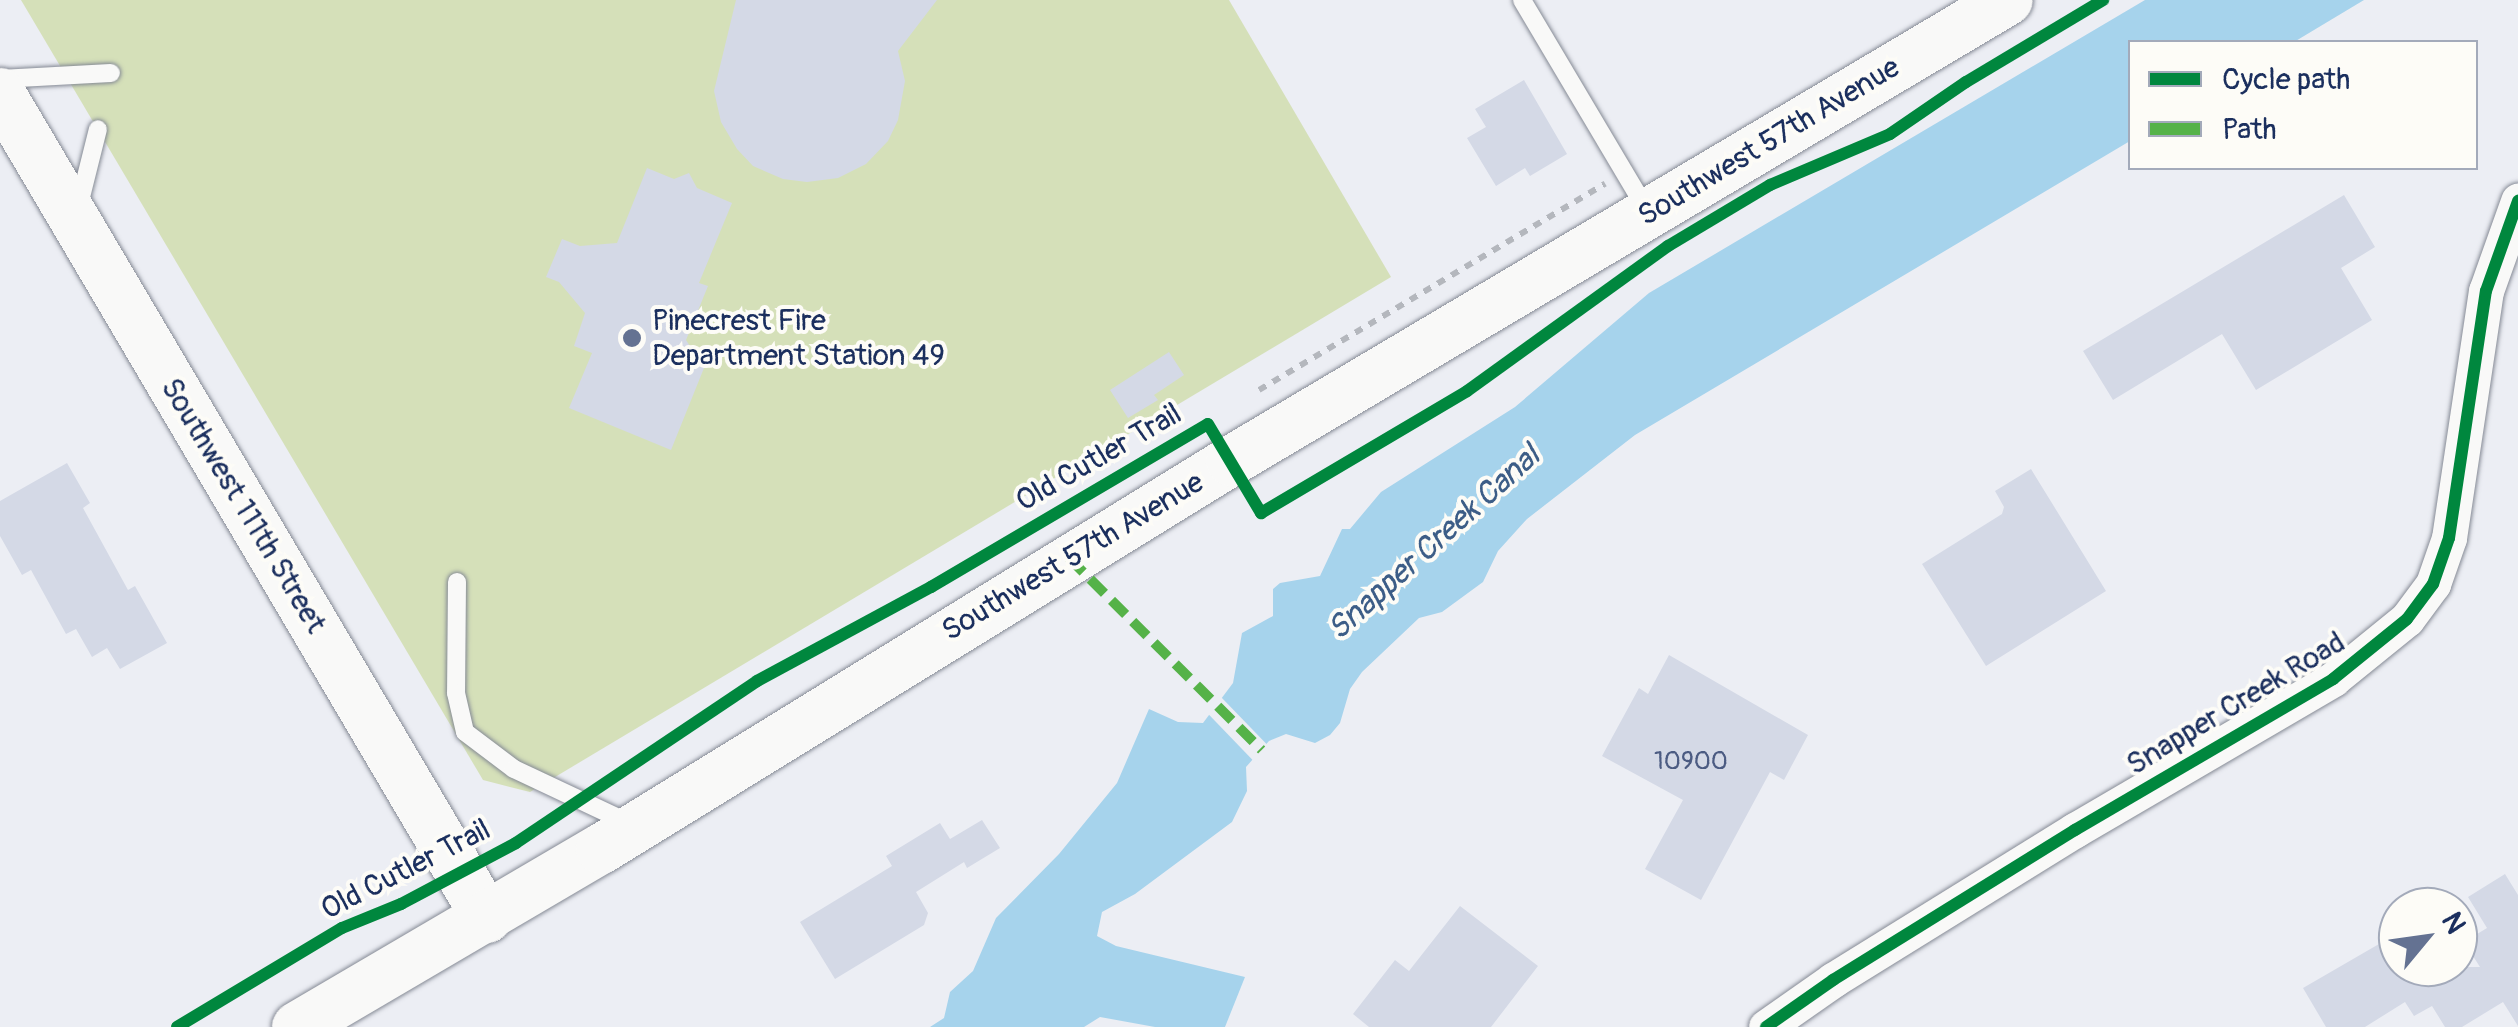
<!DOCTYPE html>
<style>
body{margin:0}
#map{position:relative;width:2518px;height:1027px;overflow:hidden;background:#eceef4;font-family:Pangolin,sans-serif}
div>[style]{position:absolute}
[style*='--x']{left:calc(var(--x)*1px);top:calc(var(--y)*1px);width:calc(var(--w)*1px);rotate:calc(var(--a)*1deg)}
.green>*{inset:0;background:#d5e0b9}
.water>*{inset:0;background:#a6d3ec}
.pier>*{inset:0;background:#eceef4;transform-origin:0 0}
.building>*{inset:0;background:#d4d9e6}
.path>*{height:6px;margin-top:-3px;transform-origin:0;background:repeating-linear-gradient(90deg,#b4b7bd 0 8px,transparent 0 16px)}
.roads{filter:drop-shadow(0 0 2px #858a95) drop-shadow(0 0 2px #858a95)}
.service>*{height:18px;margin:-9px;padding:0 9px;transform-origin:9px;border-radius:9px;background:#f9f9f8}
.minor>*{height:35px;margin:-17.5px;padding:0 17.5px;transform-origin:17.5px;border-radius:17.5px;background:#f9f9f8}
.secondary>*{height:50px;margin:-25px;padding:0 25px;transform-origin:25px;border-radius:25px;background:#f9f9f8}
.quiet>*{height:10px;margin-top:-5px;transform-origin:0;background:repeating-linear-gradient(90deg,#55b248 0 20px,transparent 0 30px)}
.cycleway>*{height:12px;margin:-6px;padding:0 6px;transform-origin:6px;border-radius:6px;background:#00873e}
.dots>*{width:28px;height:28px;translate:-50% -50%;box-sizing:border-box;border:5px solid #fdfcf7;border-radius:50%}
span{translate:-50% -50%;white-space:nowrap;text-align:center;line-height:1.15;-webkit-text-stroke:8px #fdfcf7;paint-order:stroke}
.number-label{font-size:25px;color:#4b5b82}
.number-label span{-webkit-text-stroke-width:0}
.street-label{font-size:30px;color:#1b2f5e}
.poi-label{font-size:30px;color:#1b2f5e}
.left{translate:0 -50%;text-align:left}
.water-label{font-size:32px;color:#3c5d87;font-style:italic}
.legend{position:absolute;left:2128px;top:40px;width:350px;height:130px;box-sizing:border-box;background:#fdfcf7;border:2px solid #a3aaba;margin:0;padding:12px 18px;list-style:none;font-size:30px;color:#1b2f5e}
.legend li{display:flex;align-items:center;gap:20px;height:50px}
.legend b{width:50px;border:2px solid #a3aaba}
.north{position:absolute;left:2378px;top:887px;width:100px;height:100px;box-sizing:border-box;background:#fdfcf7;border:2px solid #a3aaba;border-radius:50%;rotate:61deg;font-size:28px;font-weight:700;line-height:40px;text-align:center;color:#1b2f5e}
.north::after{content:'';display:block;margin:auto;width:35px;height:45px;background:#647292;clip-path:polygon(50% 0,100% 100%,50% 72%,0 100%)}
</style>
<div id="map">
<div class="green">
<div style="clip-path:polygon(21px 0,1229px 0,1391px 277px,530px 792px,483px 780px)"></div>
</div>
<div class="water">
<div style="clip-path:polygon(2145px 0,2364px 0,2294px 42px,2130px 42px,2130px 141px,1635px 435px,1527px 519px,1498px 551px,1483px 582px,1442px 612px,1419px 618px,1362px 672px,1350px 689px,1340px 723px,1330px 735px,1315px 743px,1286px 734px,1269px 741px,1246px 767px,1247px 791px,1232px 822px,1135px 894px,1102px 912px,1097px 936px,1116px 946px,1245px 977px,1225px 1027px,1155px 1027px,1100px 1017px,1084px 1027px,930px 1027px,944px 1018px,950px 992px,973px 971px,996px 918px,1059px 854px,1117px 783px,1149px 709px,1178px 722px,1203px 723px,1233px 683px,1242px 633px,1273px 616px,1273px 589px,1280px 583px,1320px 576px,1342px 529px,1350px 529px,1381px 492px,1515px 407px,1649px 293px)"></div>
</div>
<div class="pier">
<div style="left:1221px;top:697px;width:70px;height:21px;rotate:46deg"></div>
</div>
<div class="building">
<div style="clip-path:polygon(736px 0,937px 0,898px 51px,905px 81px,898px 120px,888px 141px,866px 164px,838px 178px,807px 182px,783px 179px,753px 166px,737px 149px,721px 122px,714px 91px)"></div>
<div style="clip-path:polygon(1524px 80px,1567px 154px,1530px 176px,1525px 168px,1496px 186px,1467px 138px,1486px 127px,1475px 109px)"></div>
<div style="clip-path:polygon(647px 168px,674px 179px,689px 173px,697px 188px,732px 203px,699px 283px,708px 286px,686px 340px,704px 368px,671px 450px,569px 408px,592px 353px,574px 346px,585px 313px,559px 282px,546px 277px,562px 239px,580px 246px,617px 243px)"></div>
<div style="clip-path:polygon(2344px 195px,2375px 247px,2341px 268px,2372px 320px,2256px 390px,2222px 334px,2113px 400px,2083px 351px)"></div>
<div style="clip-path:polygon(1169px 352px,1184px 375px,1154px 395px,1158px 400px,1128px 418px,1110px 390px)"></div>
<div style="clip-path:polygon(67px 463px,90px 503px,83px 508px,128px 590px,135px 586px,167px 643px,120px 669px,107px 648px,92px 657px,76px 629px,66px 634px,31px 570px,22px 575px,0 536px,0 501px)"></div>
<div style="clip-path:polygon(2031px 469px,2106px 591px,1986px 666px,1922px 564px,2002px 514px,2004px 507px,1995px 491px)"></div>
<div style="clip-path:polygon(1669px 655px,1808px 735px,1784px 780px,1770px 772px,1701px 900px,1645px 869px,1683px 800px,1602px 756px,1639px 688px,1648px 694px)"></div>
<div style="clip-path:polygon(982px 820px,1000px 848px,967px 868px,964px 862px,916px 892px,928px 913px,924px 925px,835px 979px,800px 922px,892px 866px,886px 856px,940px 823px,950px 839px)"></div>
<div style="clip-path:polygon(2505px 874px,2518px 895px,2518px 1026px,2503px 1002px,2462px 1027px,2445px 1027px,2432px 1006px,2414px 1016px,2405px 1002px,2365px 1027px,2326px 1027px,2303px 988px,2398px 933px,2398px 967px,2480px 967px,2464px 942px,2487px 928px,2468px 897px)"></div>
<div style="clip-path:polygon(1460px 906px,1538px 966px,1491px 1027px,1369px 1027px,1353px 1014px,1395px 960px,1409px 971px)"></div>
</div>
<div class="path">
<div style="--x:1259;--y:390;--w:403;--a:-30.8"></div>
</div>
<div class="roads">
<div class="service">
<div style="--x:1522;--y:0;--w:243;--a:59.3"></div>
<div style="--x:0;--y:79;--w:111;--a:-3.1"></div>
<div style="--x:79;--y:205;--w:78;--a:-76"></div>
<div style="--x:457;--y:582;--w:111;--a:90.5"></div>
<div style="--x:456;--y:693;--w:40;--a:77"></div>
<div style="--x:465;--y:732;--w:61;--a:37.1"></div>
<div style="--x:514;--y:769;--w:129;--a:25.2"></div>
</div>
<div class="minor">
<div style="--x:1766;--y:1027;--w:82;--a:-35"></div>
<div style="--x:1833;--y:980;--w:285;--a:-31.8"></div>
<div style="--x:2075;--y:830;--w:299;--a:-30.3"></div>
<div style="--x:2333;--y:679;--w:95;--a:-39"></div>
<div style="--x:2407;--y:619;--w:44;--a:-53.4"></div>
<div style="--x:2433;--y:584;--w:49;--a:-70.8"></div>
<div style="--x:2449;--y:538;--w:250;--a:-81.5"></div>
<div style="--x:2486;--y:291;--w:96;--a:-70.4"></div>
</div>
<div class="secondary">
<div style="--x:0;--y:93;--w:958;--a:59.45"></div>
<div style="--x:297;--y:1027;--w:352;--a:-30.4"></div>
<div style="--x:601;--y:849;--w:740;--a:-31.63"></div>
<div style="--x:1231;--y:461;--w:903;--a:-30.68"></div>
</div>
</div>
<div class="quiet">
<div style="--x:1069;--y:558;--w:272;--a:44.9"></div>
</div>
<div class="cycleway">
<div style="--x:177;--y:1027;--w:192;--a:-31"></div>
<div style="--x:342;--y:928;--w:64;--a:-22.1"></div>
<div style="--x:401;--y:904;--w:130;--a:-27.9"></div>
<div style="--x:516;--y:843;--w:290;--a:-33.9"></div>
<div style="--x:757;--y:681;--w:198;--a:-28.4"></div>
<div style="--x:931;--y:587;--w:321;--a:-30.5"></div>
<div style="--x:1208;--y:424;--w:104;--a:59.2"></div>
<div style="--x:1261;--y:513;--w:239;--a:-30.6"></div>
<div style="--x:1467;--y:391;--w:248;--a:-35.8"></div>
<div style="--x:1668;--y:246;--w:119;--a:-30.9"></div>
<div style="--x:1770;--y:185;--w:130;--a:-23"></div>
<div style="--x:1890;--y:134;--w:92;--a:-34.4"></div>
<div style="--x:1966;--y:82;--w:160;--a:-30.9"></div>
<div style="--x:1766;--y:1027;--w:82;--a:-35"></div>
<div style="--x:1833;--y:980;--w:285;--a:-31.8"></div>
<div style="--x:2075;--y:830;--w:299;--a:-30.3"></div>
<div style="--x:2333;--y:679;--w:95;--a:-39"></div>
<div style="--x:2407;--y:619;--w:44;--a:-53.4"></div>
<div style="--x:2433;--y:584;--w:49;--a:-70.8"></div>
<div style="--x:2449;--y:538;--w:250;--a:-81.5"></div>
<div style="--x:2486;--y:291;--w:96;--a:-70.4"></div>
</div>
<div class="dots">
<div style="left:632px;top:338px;background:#647292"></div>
</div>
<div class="number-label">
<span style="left:1691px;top:762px">10900</span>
</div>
<div class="street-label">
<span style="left:1769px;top:142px;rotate:-31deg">Southwest 57th Avenue</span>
<span style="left:1099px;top:458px;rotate:-30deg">Old Cutler Trail</span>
<span style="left:243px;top:506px;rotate:59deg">Southwest 111th Street</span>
<span style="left:1073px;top:557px;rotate:-31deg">Southwest 57th Avenue</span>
<span style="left:2236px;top:704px;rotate:-31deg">Snapper Creek Road</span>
<span style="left:406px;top:870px;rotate:-27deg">Old Cutler Trail</span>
</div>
<div class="poi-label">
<span class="left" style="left:652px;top:338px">Pinecrest Fire<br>Department Station 49</span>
</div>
<div class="water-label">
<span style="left:1434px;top:543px;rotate:-42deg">Snapper Creek Canal</span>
</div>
<ul class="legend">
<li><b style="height:12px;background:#00873e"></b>Cycle path</li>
<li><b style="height:12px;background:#55b248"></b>Path</li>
</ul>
<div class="north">N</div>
</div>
